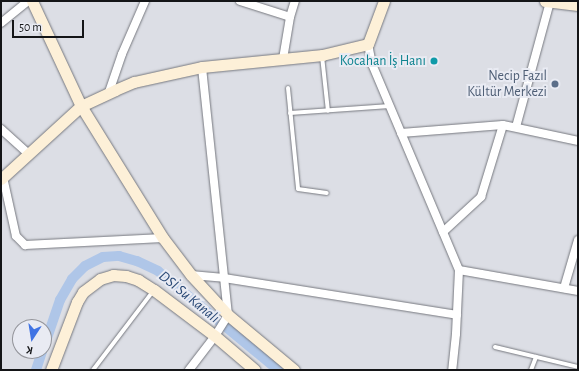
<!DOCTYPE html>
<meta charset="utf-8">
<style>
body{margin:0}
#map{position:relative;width:579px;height:371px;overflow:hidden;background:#dcdee5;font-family:"Alegreya Sans",sans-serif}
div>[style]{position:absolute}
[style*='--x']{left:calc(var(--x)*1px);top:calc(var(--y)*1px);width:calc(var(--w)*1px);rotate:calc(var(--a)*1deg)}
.canal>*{height:10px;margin:-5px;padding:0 5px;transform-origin:5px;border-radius:5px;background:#afc6e8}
.roads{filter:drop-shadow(0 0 1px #76787f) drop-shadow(0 0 1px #76787f)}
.lane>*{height:4px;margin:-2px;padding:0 2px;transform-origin:2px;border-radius:2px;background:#fff}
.street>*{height:8px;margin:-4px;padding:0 4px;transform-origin:4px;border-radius:4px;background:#fff}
.secondary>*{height:11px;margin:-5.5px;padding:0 5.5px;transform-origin:5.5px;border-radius:5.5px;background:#fdf0d8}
.dots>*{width:11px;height:11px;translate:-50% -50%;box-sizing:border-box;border:2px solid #e9ebf3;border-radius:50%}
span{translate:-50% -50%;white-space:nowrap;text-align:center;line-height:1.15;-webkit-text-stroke:4px #e9ebf3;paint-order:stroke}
.culture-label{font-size:14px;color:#0d838f}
.right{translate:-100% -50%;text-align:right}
.service-label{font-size:14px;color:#4e5e75}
.water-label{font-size:15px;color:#2a4976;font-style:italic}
.frame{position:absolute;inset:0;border:2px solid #141517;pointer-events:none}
.north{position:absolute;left:12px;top:319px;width:40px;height:40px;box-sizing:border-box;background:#e9ebf3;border:1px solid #94959b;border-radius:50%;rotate:192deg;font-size:11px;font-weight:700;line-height:16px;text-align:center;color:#141517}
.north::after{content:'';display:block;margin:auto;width:14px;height:18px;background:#4174e4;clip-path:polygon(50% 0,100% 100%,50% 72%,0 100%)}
.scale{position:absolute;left:12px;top:20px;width:72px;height:18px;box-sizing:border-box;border:2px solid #141517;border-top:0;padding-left:5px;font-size:12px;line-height:14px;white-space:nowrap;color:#141517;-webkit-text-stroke:3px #e9ebf3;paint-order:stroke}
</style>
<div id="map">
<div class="canal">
<div style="--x:44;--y:347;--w:50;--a:-71.2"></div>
<div style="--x:60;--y:300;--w:24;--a:-60"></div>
<div style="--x:72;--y:279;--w:18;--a:-45"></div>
<div style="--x:85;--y:266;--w:20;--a:-27"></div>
<div style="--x:103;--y:257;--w:16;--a:-4"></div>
<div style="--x:119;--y:256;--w:19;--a:16"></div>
<div style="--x:137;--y:261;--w:23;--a:25"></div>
<div style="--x:158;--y:271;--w:156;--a:39.5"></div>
<div style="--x:36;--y:370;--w:20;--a:-72"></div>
</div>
<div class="roads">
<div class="lane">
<div style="--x:322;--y:56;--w:55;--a:83.8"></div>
<div style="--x:288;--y:88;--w:101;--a:84.3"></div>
<div style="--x:298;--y:189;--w:29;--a:8"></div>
<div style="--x:290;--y:113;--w:100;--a:-4"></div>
<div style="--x:495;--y:347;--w:85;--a:13.5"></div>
<div style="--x:93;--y:370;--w:101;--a:-52.7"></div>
<div style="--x:531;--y:370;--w:14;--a:-69"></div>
</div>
<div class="street">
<div style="--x:240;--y:1;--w:52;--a:17.7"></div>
<div style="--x:1;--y:23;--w:35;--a:-39"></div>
<div style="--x:368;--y:44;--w:20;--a:79"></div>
<div style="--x:372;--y:64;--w:224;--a:67.1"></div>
<div style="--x:459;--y:270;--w:64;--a:92.7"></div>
<div style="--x:456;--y:334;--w:36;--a:96"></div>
<div style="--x:283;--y:59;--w:43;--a:-80.5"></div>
<div style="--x:290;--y:17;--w:17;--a:-73"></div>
<div style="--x:109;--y:92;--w:40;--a:-71.1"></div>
<div style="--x:122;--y:54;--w:58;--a:-66.5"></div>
<div style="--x:516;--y:127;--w:130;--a:-74.8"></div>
<div style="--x:1;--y:129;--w:38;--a:42"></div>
<div style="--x:401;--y:133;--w:102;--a:-4.5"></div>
<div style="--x:503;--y:125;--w:77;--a:12"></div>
<div style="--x:3;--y:177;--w:60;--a:77.6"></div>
<div style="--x:16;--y:236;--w:13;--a:45"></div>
<div style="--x:25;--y:245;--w:138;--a:-2.9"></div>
<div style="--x:443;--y:232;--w:52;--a:-42.6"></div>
<div style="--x:481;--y:197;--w:75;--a:-73"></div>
<div style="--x:459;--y:270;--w:121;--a:10"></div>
<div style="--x:191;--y:275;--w:33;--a:5"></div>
<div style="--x:224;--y:278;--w:236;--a:9"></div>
<div style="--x:564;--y:288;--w:50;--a:-73.7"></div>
<div style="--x:189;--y:370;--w:43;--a:-52.6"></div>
<div style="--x:215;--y:336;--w:25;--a:-58"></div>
<div style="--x:228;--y:315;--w:249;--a:-96"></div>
</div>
<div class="secondary">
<div style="--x:32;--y:1;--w:116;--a:65"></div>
<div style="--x:81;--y:106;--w:155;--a:58.2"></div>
<div style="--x:163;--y:238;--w:46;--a:52.9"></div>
<div style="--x:191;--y:275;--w:54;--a:47.2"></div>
<div style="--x:228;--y:315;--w:86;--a:39.8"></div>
<div style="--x:545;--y:1;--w:33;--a:7"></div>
<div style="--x:1;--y:179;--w:108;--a:-42.4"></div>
<div style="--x:81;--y:106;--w:38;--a:-25"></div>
<div style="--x:115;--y:90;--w:21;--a:-23"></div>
<div style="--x:134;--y:82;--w:70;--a:-12.4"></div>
<div style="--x:202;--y:67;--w:121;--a:-5.7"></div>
<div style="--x:322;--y:55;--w:47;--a:-13.4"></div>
<div style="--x:368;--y:44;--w:46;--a:-69.6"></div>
<div style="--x:51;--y:370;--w:73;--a:-69.1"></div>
<div style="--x:77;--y:302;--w:12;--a:-59"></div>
<div style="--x:83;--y:292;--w:21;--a:-37"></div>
<div style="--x:100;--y:279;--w:14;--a:-17"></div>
<div style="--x:113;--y:275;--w:13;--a:4"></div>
<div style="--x:126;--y:276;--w:13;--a:18"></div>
<div style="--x:138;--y:280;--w:19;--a:32"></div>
<div style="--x:154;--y:290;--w:76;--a:37"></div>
<div style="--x:215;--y:336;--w:52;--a:40.4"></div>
</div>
</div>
<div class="dots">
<div style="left:434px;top:61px;background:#0f9aa8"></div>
<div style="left:555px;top:84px;background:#5c6f8a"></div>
</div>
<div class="culture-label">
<span class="right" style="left:426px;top:61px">Kocahan İş Hanı</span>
</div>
<div class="service-label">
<span class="right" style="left:547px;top:84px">Necip Fazıl<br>Kültür Merkezi</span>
</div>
<div class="water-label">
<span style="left:189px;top:297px;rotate:39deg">DSİ Su Kanalı</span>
</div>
<div class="frame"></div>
<div class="north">K</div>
<div class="scale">50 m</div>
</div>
